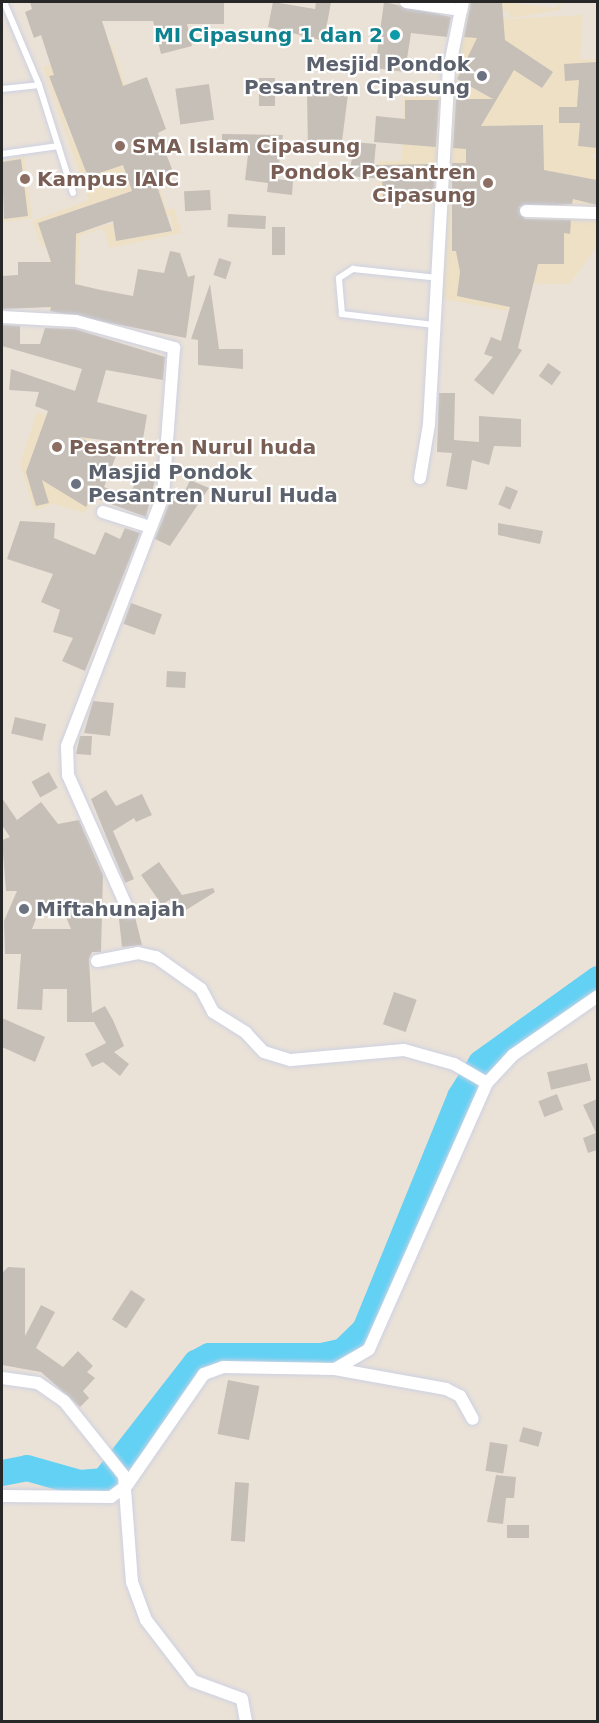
<!DOCTYPE html>
<style>
body{margin:0}
#map{position:relative;width:599px;height:1723px;overflow:hidden;background:#ebe2d7;font-family:"DejaVu Sans",sans-serif}
div>[style]{position:absolute}
[style*='--x']{left:calc(var(--x)*1px);top:calc(var(--y)*1px);width:calc(var(--w)*1px);rotate:calc(var(--a)*1deg)}
.education>*{inset:0;background:#eee0c5}
.river>*{height:26px;margin:-13px;padding:0 13px;transform-origin:13px;border-radius:13px;background:#63d1f4}
.building>*{inset:0;background:#c6bfb7;transform-origin:0 0}
.roads{filter:drop-shadow(0 0 2px #cdd1e2) drop-shadow(0 0 2px #cdd1e2)}
.service>*{height:6px;margin:-3px;padding:0 3px;transform-origin:3px;border-radius:3px;background:#fff}
.minor>*{height:12px;margin:-6px;padding:0 6px;transform-origin:6px;border-radius:6px;background:#fff}
.dots>*{width:16px;height:16px;translate:-50% -50%;box-sizing:border-box;border:3px solid #fff;border-radius:50%}
span{translate:-50% -50%;white-space:nowrap;text-align:center;line-height:1.15;-webkit-text-stroke:4.5px #fff;paint-order:stroke}
.culture-label{font-size:20px;color:#0d838f;font-weight:700}
.right{translate:-100% -50%;text-align:right}
.worship-label{font-size:20px;color:#5b616d;font-weight:700}
.left{translate:0 -50%;text-align:left}
.education-label{font-size:20px;color:#785e54;font-weight:700}
.frame{position:absolute;inset:0;border:3px solid #272727;pointer-events:none}
</style>
<div id="map">
<div class="education">
<div style="clip-path:polygon(469px 2px,502px 9px,502px 2px,555px 8px,561px 2px,560px 10px,509px 18px,510px 12px,468px 7px)"></div>
<div style="clip-path:polygon(488px 13px,509px 19px,583px 15px,580px 59px,597px 59px,597px 153px,591px 156px,597px 161px,598px 244px,570px 284px,512px 283px,508px 311px,443px 299px,445px 204px,379px 204px,378px 161px,402px 161px,404px 97px,450px 97px,462px 16px)"></div>
<div style="clip-path:polygon(evenodd,112px 44px,167px 210px,174px 208px,181px 233px,110px 248px,103px 228px,80px 236px,76px 311px,48px 309px,49px 245px,42px 247px,32px 221px,89px 200px,43px 67px,112px 44px,110px 48px,164px 207px,45px 244px,38px 223px,132px 191px,109px 127px,71px 139px,64px 116px,100px 104px,95px 91px,59px 104px,49px 77px,85px 64px,110px 48px,112px 44px,171px 216px,173px 230px,116px 241px,114px 226px,171px 216px,112px 44px,51px 245px,74px 307px,49px 306px,51px 245px)"></div>
<div style="clip-path:polygon(24px 155px,32px 218px,2px 222px,2px 195px,4px 219px,28px 216px,21px 160px,2px 162px)"></div>
<div style="clip-path:polygon(37px 412px,94px 431px,80px 467px,104px 483px,85px 513px,54px 504px,34px 510px,20px 464px)"></div>
</div>
<div class="river">
<div style="--x:2;--y:1473;--w:25;--a:-11"></div>
<div style="--x:27;--y:1468;--w:55;--a:15.8"></div>
<div style="--x:80;--y:1483;--w:24;--a:-5"></div>
<div style="--x:104;--y:1481;--w:150;--a:-52.1"></div>
<div style="--x:196;--y:1363;--w:15;--a:-28"></div>
<div style="--x:209;--y:1356;--w:113;--a:0"></div>
<div style="--x:322;--y:1356;--w:22;--a:-13"></div>
<div style="--x:343;--y:1351;--w:30;--a:-44"></div>
<div style="--x:365;--y:1330;--w:252;--a:-67.8"></div>
<div style="--x:460;--y:1097;--w:40;--a:-58"></div>
<div style="--x:481;--y:1063;--w:144;--a:-35.7"></div>
</div>
<div class="building">
<div style="clip-path:polygon(30px 2px,224px 2px,224px 24px,187px 24px,192px 46px,161px 54px,153px 21px,102px 21px,123px 86px,147px 77px,166px 129px,158px 133px,172px 169px,154px 177px,172px 231px,116px 241px,113px 221px,76px 234px,75px 284px,101px 290px,133px 296px,138px 269px,164px 273px,170px 251px,180px 253px,188px 277px,195px 275px,186px 338px,50px 311px,51px 307px,2px 309px,2px 276px,18px 275px,18px 262px,51px 262px,38px 223px,132px 191px,123px 165px,88px 177px,49px 76px,54px 75px,41px 35px,34px 38px,25px 12px,32px 9px)"></div>
<div style="clip-path:polygon(273px 2px,315px 9px,316px 2px,331px 2px,324px 41px,268px 27px)"></div>
<div style="clip-path:polygon(384px 2px,451px 17px,447px 37px,411px 33px,405px 72px,375px 68px)"></div>
<div style="clip-path:polygon(471px 2px,502px 2px,505px 40px,553px 72px,542px 88px,514px 70px,481px 126px,543px 125px,544px 170px,597px 180px,597px 205px,573px 199px,572px 204px,519px 207px,525px 219px,571px 220px,570px 234px,564px 233px,564px 264px,538px 264px,518px 348px,522px 350px,493px 395px,474px 380px,493px 357px,484px 354px,491px 337px,501px 341px,510px 307px,457px 296px,460px 272px,456px 251px,452px 251px,452px 163px,466px 163px,466px 149px,453px 148px,456px 99px,493px 99px,457px 79px,477px 38px,464px 37px)"></div>
<div style="clip-path:polygon(597px 62px,597px 148px,578px 146px,580px 123px,559px 123px,559px 107px,577px 107px,579px 80px,565px 81px,564px 64px)"></div>
<div style="left:259px;top:78px;width:16px;height:28px"></div>
<div style="left:209px;top:84px;width:36px;height:34px;rotate:82deg"></div>
<div style="clip-path:polygon(307px 93px,348px 94px,341px 149px,308px 149px)"></div>
<div style="clip-path:polygon(405px 100px,439px 100px,436px 147px,374px 142px,376px 116px,405px 119px)"></div>
<div style="clip-path:polygon(222px 134px,283px 135px,277px 179px,293px 181px,292px 195px,267px 192px,268px 183px,245px 180px,249px 146px,222px 146px)"></div>
<div style="clip-path:polygon(353px 142px,376px 144px,374px 165px,435px 164px,434px 195px,383px 197px,382px 179px,350px 176px)"></div>
<div style="clip-path:polygon(21px 159px,28px 216px,4px 219px,2px 162px)"></div>
<div style="left:210px;top:190px;width:20px;height:26px;rotate:87deg"></div>
<div style="left:228px;top:214px;width:38px;height:13px;rotate:3deg"></div>
<div style="left:272px;top:227px;width:13px;height:28px"></div>
<div style="left:219px;top:258px;width:13px;height:18px;rotate:18deg"></div>
<div style="clip-path:polygon(210px 284px,219px 349px,243px 349px,243px 369px,198px 365px,198px 340px,191px 339px)"></div>
<div style="clip-path:polygon(2px 325px,20px 326px,20px 344px,40px 344px,45px 328px,75px 329px,165px 357px,163px 380px,106px 370px,97px 402px,147px 415px,142px 445px,79px 437px,116px 456px,104px 487px,128px 497px,143px 469px,156px 476px,146px 517px,92px 497px,86px 507px,42px 480px,49px 503px,36px 506px,26px 472px,48px 411px,35px 406px,39px 392px,9px 390px,11px 369px,75px 391px,82px 369px,2px 346px)"></div>
<div style="left:548px;top:363px;width:16px;height:16px;rotate:35deg"></div>
<div style="clip-path:polygon(439px 393px,455px 393px,454px 440px,479px 442px,479px 416px,521px 419px,521px 447px,494px 446px,489px 465px,472px 460px,467px 490px,446px 486px,452px 453px,437px 452px)"></div>
<div style="clip-path:polygon(190px 480px,209px 488px,170px 546px,155px 539px,171px 499px,179px 504px)"></div>
<div style="left:506px;top:486px;width:13px;height:20px;rotate:23deg"></div>
<div style="clip-path:polygon(20px 521px,55px 523px,54px 538px,95px 555px,105px 532px,120px 539px,125px 528px,140px 533px,85px 671px,62px 661px,73px 638px,53px 632px,60px 610px,41px 602px,53px 574px,7px 559px)"></div>
<div style="clip-path:polygon(498px 523px,543px 531px,540px 544px,498px 535px)"></div>
<div style="left:131px;top:603px;width:33px;height:22px;rotate:20deg"></div>
<div style="left:167px;top:671px;width:19px;height:16px;rotate:3deg"></div>
<div style="clip-path:polygon(93px 701px,114px 703px,110px 736px,84px 733px)"></div>
<div style="left:15px;top:717px;width:32px;height:17px;rotate:13deg"></div>
<div style="clip-path:polygon(80px 736px,92px 736px,91px 755px,76px 754px)"></div>
<div style="left:49px;top:772px;width:18px;height:20px;rotate:61deg"></div>
<div style="clip-path:polygon(106px 790px,116px 806px,142px 794px,152px 815px,136px 822px,134px 818px,113px 831px,134px 879px,125px 883px,91px 799px)"></div>
<div style="clip-path:polygon(evenodd,2px 798px,17px 820px,41px 802px,58px 824px,79px 820px,103px 875px,101px 952px,92px 952px,89px 959px,92px 1013px,105px 1006px,113px 1020px,124px 1046px,114px 1052px,129px 1064px,120px 1076px,103px 1062px,92px 1067px,85px 1054px,106px 1043px,94px 1022px,67px 1022px,67px 989px,43px 989px,42px 1010px,17px 1009px,21px 954px,5px 954px,4px 921px,17px 891px,6px 891px,2px 840px,10px 837px,2px 825px,2px 798px,61px 905px,71px 929px,32px 929px,41px 906px,61px 905px)"></div>
<div style="clip-path:polygon(159px 862px,182px 895px,213px 888px,215px 892px,178px 915px,169px 900px,162px 905px,141px 875px)"></div>
<div style="clip-path:polygon(135px 917px,142px 945px,122px 947px,119px 919px)"></div>
<div style="left:394px;top:992px;width:24px;height:34px;rotate:19deg"></div>
<div style="clip-path:polygon(2px 1018px,45px 1037px,35px 1062px,2px 1047px)"></div>
<div style="left:587px;top:1063px;width:18px;height:41px;rotate:77deg"></div>
<div style="left:557px;top:1094px;width:17px;height:20px;rotate:69deg"></div>
<div style="clip-path:polygon(597px 1099px,597px 1150px,588px 1153px,583px 1138px,596px 1133px,583px 1105px)"></div>
<div style="clip-path:polygon(8px 1267px,25px 1268px,25px 1336px,41px 1305px,55px 1312px,36px 1348px,63px 1367px,78px 1351px,93px 1366px,87px 1372px,95px 1378px,83px 1391px,89px 1398px,80px 1407px,41px 1372px,2px 1365px,2px 1273px)"></div>
<div style="left:131px;top:1290px;width:17px;height:35px;rotate:33deg"></div>
<div style="left:228px;top:1380px;width:32px;height:55px;rotate:11deg"></div>
<div style="left:523px;top:1427px;width:20px;height:15px;rotate:15deg"></div>
<div style="left:490px;top:1442px;width:18px;height:29px;rotate:9deg"></div>
<div style="clip-path:polygon(496px 1475px,516px 1477px,514px 1498px,506px 1498px,503px 1524px,487px 1522px)"></div>
<div style="left:235px;top:1482px;width:14px;height:59px;rotate:4deg"></div>
<div style="left:507px;top:1525px;width:22px;height:13px"></div>
</div>
<div class="roads">
<div class="service">
<div style="--x:4;--y:2;--w:90;--a:67.1"></div>
<div style="--x:39;--y:85;--w:113;--a:72.5"></div>
<div style="--x:2;--y:89;--w:37;--a:-6"></div>
<div style="--x:2;--y:154;--w:57;--a:-8.1"></div>
<div style="--x:434;--y:325;--w:93;--a:-173.2"></div>
<div style="--x:342;--y:314;--w:36;--a:-95"></div>
<div style="--x:339;--y:278;--w:17;--a:-33"></div>
<div style="--x:353;--y:269;--w:85;--a:6"></div>
</div>
<div class="minor">
<div style="--x:406;--y:2;--w:56;--a:8.3"></div>
<div style="--x:461;--y:10;--w:8;--a:-76"></div>
<div style="--x:526;--y:211;--w:72;--a:1.6"></div>
<div style="--x:2;--y:317;--w:74;--a:3.1"></div>
<div style="--x:76;--y:321;--w:102;--a:15.4"></div>
<div style="--x:174;--y:348;--w:148;--a:94.3"></div>
<div style="--x:163;--y:496;--w:268;--a:111"></div>
<div style="--x:67;--y:746;--w:29;--a:88"></div>
<div style="--x:68;--y:775;--w:150;--a:66"></div>
<div style="--x:420;--y:478;--w:55;--a:-80.5"></div>
<div style="--x:429;--y:424;--w:355;--a:-86.8"></div>
<div style="--x:449;--y:70;--w:61;--a:-78.7"></div>
<div style="--x:103;--y:512;--w:49;--a:17.7"></div>
<div style="--x:97;--y:961;--w:42;--a:-11"></div>
<div style="--x:138;--y:953;--w:18;--a:13"></div>
<div style="--x:156;--y:957;--w:55;--a:35.4"></div>
<div style="--x:201;--y:989;--w:26;--a:62"></div>
<div style="--x:213;--y:1012;--w:39;--a:32"></div>
<div style="--x:246;--y:1033;--w:26;--a:47"></div>
<div style="--x:264;--y:1052;--w:28;--a:17"></div>
<div style="--x:291;--y:1060;--w:113;--a:-5.1"></div>
<div style="--x:404;--y:1050;--w:52;--a:15.6"></div>
<div style="--x:454;--y:1064;--w:38;--a:30"></div>
<div style="--x:335;--y:1369;--w:113;--a:10.2"></div>
<div style="--x:446;--y:1389;--w:16;--a:27"></div>
<div style="--x:460;--y:1396;--w:26;--a:61"></div>
<div style="--x:2;--y:1378;--w:36;--a:8"></div>
<div style="--x:38;--y:1383;--w:32;--a:35"></div>
<div style="--x:64;--y:1401;--w:96;--a:51.3"></div>
<div style="--x:124;--y:1476;--w:106;--a:85.7"></div>
<div style="--x:132;--y:1582;--w:40;--a:69.8"></div>
<div style="--x:146;--y:1620;--w:77;--a:52.4"></div>
<div style="--x:193;--y:1681;--w:52;--a:20.2"></div>
<div style="--x:242;--y:1699;--w:23;--a:80"></div>
<div style="--x:2;--y:1496;--w:109;--a:0.5"></div>
<div style="--x:111;--y:1497;--w:20;--a:-37"></div>
<div style="--x:127;--y:1485;--w:135;--a:-55.3"></div>
<div style="--x:204;--y:1374;--w:20;--a:-20"></div>
<div style="--x:223;--y:1367;--w:112;--a:1"></div>
<div style="--x:335;--y:1369;--w:39;--a:-30"></div>
<div style="--x:369;--y:1349;--w:291;--a:-66.1"></div>
<div style="--x:487;--y:1083;--w:38;--a:-47"></div>
<div style="--x:513;--y:1055;--w:103;--a:-34.8"></div>
</div>
</div>
<div class="dots">
<div style="left:395px;top:35px;background:#0f9aa8"></div>
<div style="left:482px;top:76px;background:#6b7280"></div>
<div style="left:120px;top:146px;background:#8d6e63"></div>
<div style="left:25px;top:179px;background:#8d6e63"></div>
<div style="left:488px;top:183px;background:#8d6e63"></div>
<div style="left:57px;top:447px;background:#8d6e63"></div>
<div style="left:76px;top:484px;background:#6b7280"></div>
<div style="left:24px;top:909px;background:#6b7280"></div>
</div>
<div class="culture-label">
<span class="right" style="left:383px;top:35px">MI Cipasung 1 dan 2</span>
</div>
<div class="worship-label">
<span class="right" style="left:470px;top:76px">Mesjid Pondok<br>Pesantren Cipasung</span>
<span class="left" style="left:88px;top:484px">Masjid Pondok<br>Pesantren Nurul Huda</span>
<span class="left" style="left:36px;top:909px">Miftahunajah</span>
</div>
<div class="education-label">
<span class="left" style="left:132px;top:146px">SMA Islam Cipasung</span>
<span class="right" style="left:476px;top:184px">Pondok Pesantren<br>Cipasung</span>
<span class="left" style="left:37px;top:179px">Kampus IAIC</span>
<span class="left" style="left:69px;top:447px">Pesantren Nurul huda</span>
</div>
<div class="frame"></div>
</div>
